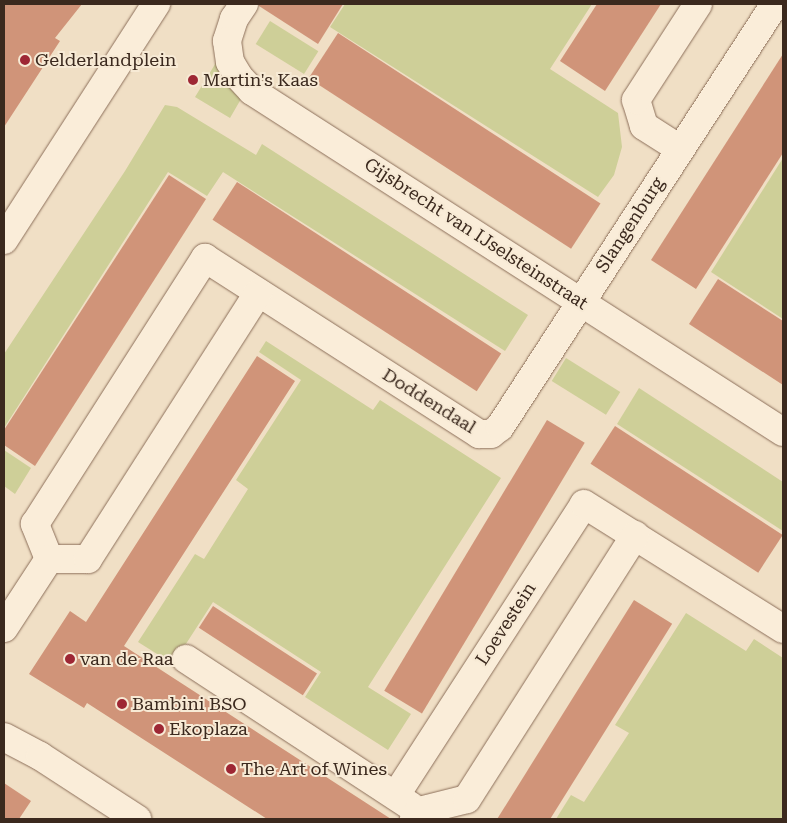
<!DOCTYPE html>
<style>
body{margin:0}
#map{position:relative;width:787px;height:823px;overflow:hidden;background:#f0dfc5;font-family:"Roboto Serif",serif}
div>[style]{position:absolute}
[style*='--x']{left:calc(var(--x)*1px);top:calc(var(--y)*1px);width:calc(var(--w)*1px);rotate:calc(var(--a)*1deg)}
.green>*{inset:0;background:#cecf98;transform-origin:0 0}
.building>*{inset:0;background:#d09479;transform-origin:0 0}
.roads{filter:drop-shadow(0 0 1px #8c6f5a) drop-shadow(0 0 1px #8c6f5a)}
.minor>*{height:28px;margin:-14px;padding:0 14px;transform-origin:14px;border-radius:14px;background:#faedd9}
.dots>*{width:14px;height:14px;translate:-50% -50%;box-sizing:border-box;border:2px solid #f7ead5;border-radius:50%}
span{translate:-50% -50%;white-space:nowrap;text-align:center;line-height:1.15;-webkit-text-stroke:4px #f7ead5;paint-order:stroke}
.poi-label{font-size:18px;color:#3b291e}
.left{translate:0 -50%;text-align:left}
.street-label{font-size:18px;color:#3b291e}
.frame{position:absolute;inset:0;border:5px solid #3b291e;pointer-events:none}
</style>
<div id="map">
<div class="green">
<div style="clip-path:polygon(345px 4px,592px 4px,550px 69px,618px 113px,622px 147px,614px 175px,598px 197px,330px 27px)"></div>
<div style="left:270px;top:21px;width:57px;height:27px;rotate:32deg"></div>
<div style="clip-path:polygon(217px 61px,222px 79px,241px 99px,230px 118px,195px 97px)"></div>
<div style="clip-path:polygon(165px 105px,177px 107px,256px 155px,262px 144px,528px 315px,505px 351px,223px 172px,207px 196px,168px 172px,4px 428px,4px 354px,125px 171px)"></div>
<div style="clip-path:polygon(783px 158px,783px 319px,711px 272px)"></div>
<div style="clip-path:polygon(266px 341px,373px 410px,380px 400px,501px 478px,368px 687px,411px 714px,388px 750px,305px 697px,321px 672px,213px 602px,173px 664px,138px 642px,195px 554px,204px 559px,248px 489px,236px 480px,301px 380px,259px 352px)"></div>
<div style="left:566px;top:358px;width:64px;height:27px;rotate:32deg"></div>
<div style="clip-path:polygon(639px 388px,783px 482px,783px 531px,617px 424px)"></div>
<div style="clip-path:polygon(4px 450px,31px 468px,15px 494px,4px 486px)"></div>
<div style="clip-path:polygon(686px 613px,746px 651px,754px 639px,783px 658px,783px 819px,556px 819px,571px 795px,584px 802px,629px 733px,615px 725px)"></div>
</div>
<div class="building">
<div style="clip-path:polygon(4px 4px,82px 4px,55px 38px,60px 41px,4px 127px)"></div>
<div style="clip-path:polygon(259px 4px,343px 4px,318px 44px,259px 6px)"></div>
<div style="clip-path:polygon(597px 4px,661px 4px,605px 91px,560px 61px)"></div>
<div style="left:338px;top:33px;width:313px;height:54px;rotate:33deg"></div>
<div style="clip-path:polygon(783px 54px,783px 153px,696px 289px,651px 260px)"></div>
<div style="clip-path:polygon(169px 175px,206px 199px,35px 466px,4px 445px,4px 430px)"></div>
<div style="left:237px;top:182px;width:315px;height:45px;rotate:33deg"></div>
<div style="clip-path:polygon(718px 279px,783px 321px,783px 385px,689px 324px)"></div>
<div style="clip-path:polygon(257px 356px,295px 381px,124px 646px,391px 819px,267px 819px,87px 703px,84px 708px,29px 674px,70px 611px,86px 622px)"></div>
<div style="left:547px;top:420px;width:44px;height:316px;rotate:31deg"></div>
<div style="left:615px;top:426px;width:200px;height:45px;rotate:33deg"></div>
<div style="left:634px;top:600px;width:45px;height:261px;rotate:32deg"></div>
<div style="left:213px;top:606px;width:124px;height:26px;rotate:33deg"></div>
<div style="clip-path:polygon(4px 783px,31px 801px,19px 819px,4px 819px)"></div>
</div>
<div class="roads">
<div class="minor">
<div style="--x:244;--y:4;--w:18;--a:124"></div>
<div style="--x:234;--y:19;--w:23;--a:108"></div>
<div style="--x:227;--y:41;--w:21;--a:82"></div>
<div style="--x:230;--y:62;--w:17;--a:59"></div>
<div style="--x:239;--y:77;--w:19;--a:47"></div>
<div style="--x:252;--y:91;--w:631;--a:32.71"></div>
<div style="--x:680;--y:149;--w:43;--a:-147.4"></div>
<div style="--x:644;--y:126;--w:27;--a:-107"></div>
<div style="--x:636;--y:100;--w:114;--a:-57.1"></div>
<div style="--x:4;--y:240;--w:281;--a:-57.2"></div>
<div style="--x:49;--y:559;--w:38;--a:-112"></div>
<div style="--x:35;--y:524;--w:316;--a:-57.4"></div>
<div style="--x:205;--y:258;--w:326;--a:32.7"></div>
<div style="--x:479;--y:434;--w:12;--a:0"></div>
<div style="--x:491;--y:434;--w:11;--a:-38"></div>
<div style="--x:500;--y:427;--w:505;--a:-56.97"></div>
<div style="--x:49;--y:559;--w:39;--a:0"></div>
<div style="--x:88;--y:559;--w:316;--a:-57.4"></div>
<div style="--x:4;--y:628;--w:82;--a:-56.9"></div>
<div style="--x:186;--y:659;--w:269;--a:33.2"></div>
<div style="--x:4;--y:737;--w:41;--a:27.8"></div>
<div style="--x:40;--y:756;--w:116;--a:33"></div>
<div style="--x:396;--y:795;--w:346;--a:-57.1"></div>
<div style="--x:584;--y:504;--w:235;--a:32.1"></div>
<div style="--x:414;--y:819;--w:9;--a:-58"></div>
<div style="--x:419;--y:811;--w:49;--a:-14"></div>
<div style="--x:467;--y:799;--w:313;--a:-57.5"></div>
</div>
</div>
<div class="dots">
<div style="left:25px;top:60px;background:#9e2734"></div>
<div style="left:193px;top:80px;background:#9e2734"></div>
<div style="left:70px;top:659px;background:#9e2734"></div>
<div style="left:122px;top:704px;background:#9e2734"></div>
<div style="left:159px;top:729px;background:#9e2734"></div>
<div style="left:231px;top:769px;background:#9e2734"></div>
</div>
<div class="poi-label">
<span class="left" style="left:35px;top:60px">Gelderlandplein</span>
<span class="left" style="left:203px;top:80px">Martin's Kaas</span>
<span class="left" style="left:80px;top:659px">van de Raa</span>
<span class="left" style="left:132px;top:704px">Bambini BSO</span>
<span class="left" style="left:169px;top:729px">Ekoplaza</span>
<span class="left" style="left:241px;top:769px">The Art of Wines</span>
</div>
<div class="street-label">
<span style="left:630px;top:225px;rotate:-57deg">Slangenburg</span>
<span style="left:476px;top:234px;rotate:33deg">Gijsbrecht van IJselsteinstraat</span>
<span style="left:429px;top:401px;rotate:32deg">Doddendaal</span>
<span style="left:506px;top:624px;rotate:-57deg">Loevestein</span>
</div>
<div class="frame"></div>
</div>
